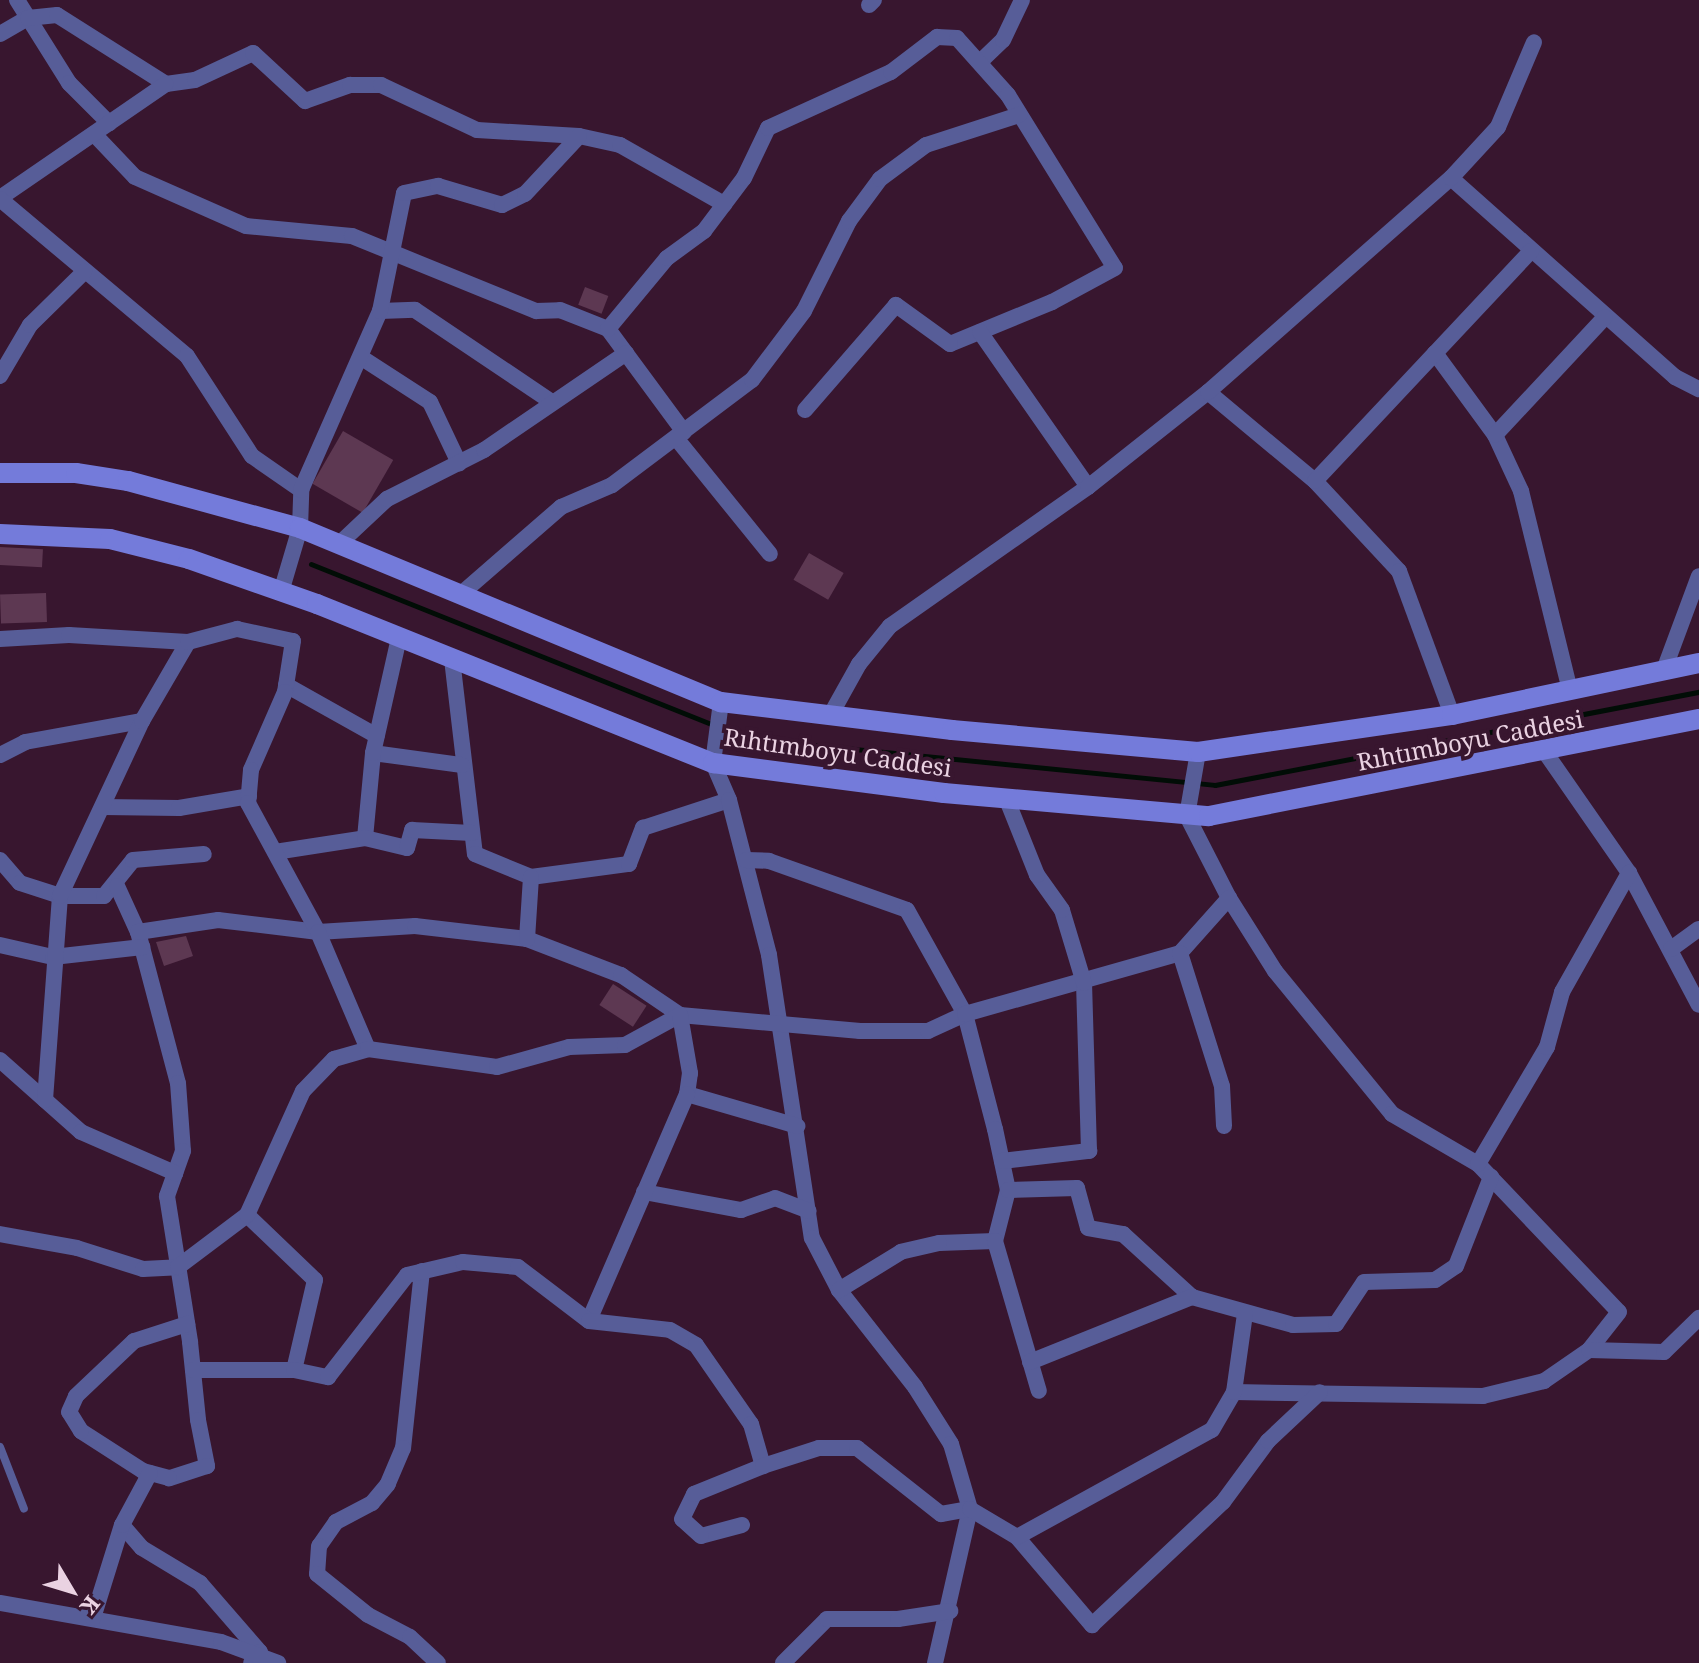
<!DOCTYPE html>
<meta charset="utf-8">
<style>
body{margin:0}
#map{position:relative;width:1699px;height:1663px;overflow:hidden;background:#38162f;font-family:"Noto Serif",serif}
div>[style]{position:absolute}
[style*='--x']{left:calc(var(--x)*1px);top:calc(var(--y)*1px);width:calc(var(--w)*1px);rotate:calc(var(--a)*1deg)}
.stream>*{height:5px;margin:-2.5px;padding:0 2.5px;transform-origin:2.5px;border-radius:2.5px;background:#010d06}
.building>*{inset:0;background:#5d3852;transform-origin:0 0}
.lane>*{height:8px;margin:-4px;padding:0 4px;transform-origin:4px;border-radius:4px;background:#575d98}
.street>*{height:16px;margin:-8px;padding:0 8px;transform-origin:8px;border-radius:8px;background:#575d98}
.secondary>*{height:20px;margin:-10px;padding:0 10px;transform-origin:10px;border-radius:10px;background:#747bda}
span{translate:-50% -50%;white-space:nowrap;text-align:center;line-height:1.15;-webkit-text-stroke:8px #38162f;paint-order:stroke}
.street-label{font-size:24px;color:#ead2e2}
.north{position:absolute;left:32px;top:1551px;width:80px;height:80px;-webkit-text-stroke:6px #38162f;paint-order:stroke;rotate:128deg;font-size:22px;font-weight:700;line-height:32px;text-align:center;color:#ead2e2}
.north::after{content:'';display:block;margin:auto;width:28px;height:36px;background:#ead2e2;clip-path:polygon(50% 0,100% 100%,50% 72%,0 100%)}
</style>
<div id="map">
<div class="stream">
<div style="--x:311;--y:564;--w:468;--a:21.8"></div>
<div style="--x:745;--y:738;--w:472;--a:5.7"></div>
<div style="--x:1215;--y:785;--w:493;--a:-10.9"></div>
</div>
<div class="building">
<div style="left:585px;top:287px;width:25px;height:19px;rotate:21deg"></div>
<div style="left:343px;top:431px;width:58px;height:61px;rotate:30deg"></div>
<div style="left:0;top:547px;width:43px;height:18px;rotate:3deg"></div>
<div style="left:809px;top:553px;width:40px;height:31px;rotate:30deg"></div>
<div style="left:46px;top:593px;width:29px;height:46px;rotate:88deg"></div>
<div style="clip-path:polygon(186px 936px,193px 956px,164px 966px,156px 942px)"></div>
<div style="left:613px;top:984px;width:40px;height:25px;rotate:33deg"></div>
</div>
<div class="lane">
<div style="--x:0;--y:1447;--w:66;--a:68.8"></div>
</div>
<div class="street">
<div style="--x:17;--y:0;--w:98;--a:57.9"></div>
<div style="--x:69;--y:83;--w:57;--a:45"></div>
<div style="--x:869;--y:5;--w:7;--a:-45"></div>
<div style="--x:0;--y:34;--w:32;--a:-30"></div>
<div style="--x:28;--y:18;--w:29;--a:-6"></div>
<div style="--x:57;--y:15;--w:129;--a:32.3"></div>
<div style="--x:166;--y:84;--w:29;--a:-8"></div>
<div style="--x:195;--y:80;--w:64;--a:-25"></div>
<div style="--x:253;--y:53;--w:71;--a:42.7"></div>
<div style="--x:305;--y:101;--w:48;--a:-19.6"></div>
<div style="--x:350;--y:85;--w:31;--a:0"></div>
<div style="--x:381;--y:85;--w:106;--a:25.1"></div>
<div style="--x:477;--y:130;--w:102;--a:3.4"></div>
<div style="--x:579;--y:136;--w:42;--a:12.4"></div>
<div style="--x:620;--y:145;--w:120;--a:29.6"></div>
<div style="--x:981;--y:61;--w:30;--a:-44"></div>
<div style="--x:1003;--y:40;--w:44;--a:-64.6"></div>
<div style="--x:94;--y:134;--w:59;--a:46.4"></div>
<div style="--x:135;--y:177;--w:121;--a:23.8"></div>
<div style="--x:246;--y:226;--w:106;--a:5.4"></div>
<div style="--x:352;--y:236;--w:199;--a:22.2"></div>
<div style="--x:536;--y:311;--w:24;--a:-2"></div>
<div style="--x:560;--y:310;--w:52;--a:21.6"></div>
<div style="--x:608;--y:329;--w:128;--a:53.6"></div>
<div style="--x:1451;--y:178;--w:300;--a:41.6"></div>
<div style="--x:1675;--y:377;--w:27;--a:27"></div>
<div style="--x:0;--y:198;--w:201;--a:-34.5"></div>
<div style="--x:0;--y:199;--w:244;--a:40"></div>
<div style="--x:187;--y:356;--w:119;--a:57"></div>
<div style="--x:252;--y:456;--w:60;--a:34.8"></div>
<div style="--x:380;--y:311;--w:35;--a:-2"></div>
<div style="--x:415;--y:310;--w:165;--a:33.9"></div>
<div style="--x:608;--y:329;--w:92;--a:-50.3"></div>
<div style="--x:667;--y:258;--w:46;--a:-36.1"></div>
<div style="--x:704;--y:231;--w:66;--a:-53"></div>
<div style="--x:744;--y:178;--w:55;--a:-64.4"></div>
<div style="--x:768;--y:128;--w:135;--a:-24.5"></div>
<div style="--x:891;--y:72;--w:58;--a:-37.3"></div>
<div style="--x:937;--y:37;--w:20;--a:3"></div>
<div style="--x:957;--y:38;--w:76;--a:48.2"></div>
<div style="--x:1008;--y:95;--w:203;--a:58.3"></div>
<div style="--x:1115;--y:268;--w:72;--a:151.6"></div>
<div style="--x:1052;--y:302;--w:110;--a:157.6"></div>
<div style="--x:950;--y:344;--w:67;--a:-144.2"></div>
<div style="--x:896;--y:305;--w:139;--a:130.9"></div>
<div style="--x:980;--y:332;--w:189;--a:55.1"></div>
<div style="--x:1435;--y:353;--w:102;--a:53.8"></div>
<div style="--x:1495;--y:435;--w:62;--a:65.1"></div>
<div style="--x:1521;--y:491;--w:205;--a:76.2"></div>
<div style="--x:362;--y:358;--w:81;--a:32.9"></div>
<div style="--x:430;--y:402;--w:68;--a:64.6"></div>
<div style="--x:0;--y:376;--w:59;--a:-59.5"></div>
<div style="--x:30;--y:325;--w:76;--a:-44.5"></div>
<div style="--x:1208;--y:392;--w:139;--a:39.8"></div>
<div style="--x:1315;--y:481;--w:123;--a:47"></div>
<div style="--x:1399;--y:571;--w:153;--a:69.8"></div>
<div style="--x:1495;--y:435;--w:161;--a:-47"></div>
<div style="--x:676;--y:438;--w:149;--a:51"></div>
<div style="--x:1315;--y:481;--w:316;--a:-46.8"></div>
<div style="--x:339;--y:544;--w:66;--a:-43.2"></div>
<div style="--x:387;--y:499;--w:109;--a:-26.8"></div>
<div style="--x:484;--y:450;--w:172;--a:-34.3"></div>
<div style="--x:281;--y:592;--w:67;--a:-73.5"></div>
<div style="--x:300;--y:528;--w:38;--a:-88"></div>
<div style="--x:301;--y:490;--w:196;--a:-66.2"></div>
<div style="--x:380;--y:311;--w:120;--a:-78.5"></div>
<div style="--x:404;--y:193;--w:35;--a:-12"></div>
<div style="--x:438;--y:186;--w:67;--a:16.5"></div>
<div style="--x:502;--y:205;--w:25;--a:-26"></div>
<div style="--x:525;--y:194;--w:79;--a:-47"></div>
<div style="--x:461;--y:594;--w:133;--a:-41"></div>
<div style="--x:561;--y:507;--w:56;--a:-23.3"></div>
<div style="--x:612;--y:485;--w:175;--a:-36.9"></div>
<div style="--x:752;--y:380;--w:86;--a:-53"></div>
<div style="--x:804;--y:311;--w:101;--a:-63.4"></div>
<div style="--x:849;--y:221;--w:52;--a:-53.6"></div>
<div style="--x:880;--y:179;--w:57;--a:-36.5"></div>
<div style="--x:926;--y:145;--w:98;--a:-17.9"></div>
<div style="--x:0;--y:639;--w:69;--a:-3.3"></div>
<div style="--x:69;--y:635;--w:119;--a:3.4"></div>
<div style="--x:452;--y:659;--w:196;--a:83.3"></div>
<div style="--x:475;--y:854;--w:61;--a:22.3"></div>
<div style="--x:531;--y:877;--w:99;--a:-7.6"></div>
<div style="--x:629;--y:864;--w:39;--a:-69"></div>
<div style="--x:643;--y:828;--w:90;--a:-18"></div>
<div style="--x:1664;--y:670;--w:100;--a:-69.6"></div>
<div style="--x:286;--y:685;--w:104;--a:29.3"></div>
<div style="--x:721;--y:702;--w:62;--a:97.5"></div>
<div style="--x:713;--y:763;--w:40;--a:66.6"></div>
<div style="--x:729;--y:800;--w:160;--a:75.5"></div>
<div style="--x:769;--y:955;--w:286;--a:81.4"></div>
<div style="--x:812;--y:1238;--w:59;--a:62.6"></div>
<div style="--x:839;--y:1290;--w:123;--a:51.9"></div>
<div style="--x:915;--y:1387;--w:67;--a:57.7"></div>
<div style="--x:951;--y:1444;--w:68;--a:73.7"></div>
<div style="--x:970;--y:1509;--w:158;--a:102.8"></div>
<div style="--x:830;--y:716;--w:60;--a:-60.9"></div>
<div style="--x:859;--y:664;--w:49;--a:-50.8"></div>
<div style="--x:890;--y:626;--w:242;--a:-35.1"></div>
<div style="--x:1088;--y:487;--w:153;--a:-38.4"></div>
<div style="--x:1208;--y:392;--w:324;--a:-41.4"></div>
<div style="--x:1451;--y:178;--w:69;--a:-47.3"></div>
<div style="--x:1498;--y:127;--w:92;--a:-67"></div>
<div style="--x:1198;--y:752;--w:65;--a:99.8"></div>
<div style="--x:1187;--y:816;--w:92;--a:62.9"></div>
<div style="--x:1229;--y:898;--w:86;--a:57.8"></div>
<div style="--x:1275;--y:971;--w:185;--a:50.7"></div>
<div style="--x:1392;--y:1114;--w:99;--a:30.2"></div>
<div style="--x:1478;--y:1164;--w:204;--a:46.4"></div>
<div style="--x:1619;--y:1312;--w:48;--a:128.3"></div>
<div style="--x:1589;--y:1350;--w:55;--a:145.4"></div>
<div style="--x:1544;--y:1381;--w:63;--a:166.2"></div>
<div style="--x:1483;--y:1396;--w:249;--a:-179.1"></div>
<div style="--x:1545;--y:752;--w:147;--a:55.2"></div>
<div style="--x:1629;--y:873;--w:149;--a:62.1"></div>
<div style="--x:373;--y:753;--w:90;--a:7.7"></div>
<div style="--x:0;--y:755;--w:28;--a:-27"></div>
<div style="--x:25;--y:742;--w:119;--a:-10.2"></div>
<div style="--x:103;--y:807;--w:76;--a:0.8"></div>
<div style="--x:179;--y:808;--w:71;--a:-9.7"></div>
<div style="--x:365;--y:838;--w:85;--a:-84.6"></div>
<div style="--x:373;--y:753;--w:118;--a:-77.3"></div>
<div style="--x:275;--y:852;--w:91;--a:-8.8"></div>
<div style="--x:365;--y:838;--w:43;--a:13.4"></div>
<div style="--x:407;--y:848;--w:19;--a:-74"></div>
<div style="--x:412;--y:830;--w:60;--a:2.9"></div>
<div style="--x:0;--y:860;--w:30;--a:49"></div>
<div style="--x:20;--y:883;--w:42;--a:18"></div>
<div style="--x:60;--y:896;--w:44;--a:0"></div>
<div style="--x:104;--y:896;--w:46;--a:-51.1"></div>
<div style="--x:133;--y:860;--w:71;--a:-4.8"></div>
<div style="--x:746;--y:860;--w:23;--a:2"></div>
<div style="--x:769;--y:861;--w:146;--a:19.5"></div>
<div style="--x:907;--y:910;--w:119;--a:60.9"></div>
<div style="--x:965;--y:1014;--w:119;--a:75.4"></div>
<div style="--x:995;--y:1129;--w:62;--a:78"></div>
<div style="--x:1008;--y:1190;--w:53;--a:104.3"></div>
<div style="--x:995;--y:1241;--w:56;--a:178"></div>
<div style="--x:939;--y:1243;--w:39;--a:167"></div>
<div style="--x:901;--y:1252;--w:73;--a:148.5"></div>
<div style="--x:117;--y:886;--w:51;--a:65.5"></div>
<div style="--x:138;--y:932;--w:156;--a:75.2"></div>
<div style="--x:178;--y:1083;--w:68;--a:85.8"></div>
<div style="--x:183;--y:1151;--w:48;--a:109.6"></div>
<div style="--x:167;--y:1196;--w:148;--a:81"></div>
<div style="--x:190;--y:1342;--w:78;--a:84.1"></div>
<div style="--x:198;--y:1420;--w:47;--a:78.9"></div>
<div style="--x:207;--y:1466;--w:40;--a:162"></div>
<div style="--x:169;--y:1478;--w:27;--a:-165"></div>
<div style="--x:143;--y:1471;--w:74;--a:-147.2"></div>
<div style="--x:81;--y:1431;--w:22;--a:-122"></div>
<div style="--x:69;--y:1412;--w:17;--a:-66"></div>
<div style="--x:76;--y:1396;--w:80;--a:-43.5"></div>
<div style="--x:134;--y:1341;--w:56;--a:-17.8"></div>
<div style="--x:138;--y:932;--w:81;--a:-8.5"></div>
<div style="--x:218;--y:920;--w:101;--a:6.8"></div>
<div style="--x:318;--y:932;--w:97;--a:-3.5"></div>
<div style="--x:415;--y:926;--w:113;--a:6.6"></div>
<div style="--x:527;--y:939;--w:101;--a:21"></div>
<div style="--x:621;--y:975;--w:71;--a:34.1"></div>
<div style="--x:680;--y:1015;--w:181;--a:5.1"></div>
<div style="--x:860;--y:1031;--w:68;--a:0"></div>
<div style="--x:928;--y:1031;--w:41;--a:-24.7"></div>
<div style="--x:965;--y:1014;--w:223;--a:-15.8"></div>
<div style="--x:1180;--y:953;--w:74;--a:-48.3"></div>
<div style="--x:527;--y:939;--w:62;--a:-86.3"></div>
<div style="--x:0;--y:945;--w:54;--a:12.8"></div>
<div style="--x:53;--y:957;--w:90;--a:-6.4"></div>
<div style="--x:1671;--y:949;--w:34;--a:-36"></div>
<div style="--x:1180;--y:953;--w:139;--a:72.5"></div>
<div style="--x:1222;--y:1086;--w:40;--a:87.1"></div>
<div style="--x:0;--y:1060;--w:108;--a:41.6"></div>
<div style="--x:81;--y:1132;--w:103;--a:23.6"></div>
<div style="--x:687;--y:1094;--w:115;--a:16.2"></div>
<div style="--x:45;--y:1100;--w:205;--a:-85.8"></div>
<div style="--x:60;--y:896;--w:193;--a:-64.9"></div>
<div style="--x:142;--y:721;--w:91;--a:-59.8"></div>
<div style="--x:188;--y:642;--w:51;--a:-14.9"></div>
<div style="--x:237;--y:629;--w:57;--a:12.1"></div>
<div style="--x:293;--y:641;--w:52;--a:98.9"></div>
<div style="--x:285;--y:692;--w:85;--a:113.6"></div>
<div style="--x:251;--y:770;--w:33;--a:95"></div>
<div style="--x:248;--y:803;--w:147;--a:61.5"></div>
<div style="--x:318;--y:932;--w:127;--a:66.9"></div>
<div style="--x:1002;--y:1161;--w:88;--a:-6.6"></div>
<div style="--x:1089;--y:1151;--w:168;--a:-91.7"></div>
<div style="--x:1084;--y:983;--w:76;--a:-106.8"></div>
<div style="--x:1062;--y:910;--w:43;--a:-125.5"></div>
<div style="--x:1037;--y:875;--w:81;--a:-111.8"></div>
<div style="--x:1478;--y:1164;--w:136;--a:-59.5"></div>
<div style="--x:1547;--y:1047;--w:57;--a:-74.7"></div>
<div style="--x:1562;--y:992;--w:137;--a:-60.6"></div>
<div style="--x:1008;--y:1190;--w:69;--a:-1.7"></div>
<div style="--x:1077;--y:1188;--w:41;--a:74.6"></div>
<div style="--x:1088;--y:1228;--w:36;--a:10"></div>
<div style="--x:1123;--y:1234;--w:93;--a:42.4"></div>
<div style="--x:1192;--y:1297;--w:105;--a:15.5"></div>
<div style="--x:1293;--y:1325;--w:43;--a:-1.3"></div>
<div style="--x:1336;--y:1324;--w:50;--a:-56.3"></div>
<div style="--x:1364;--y:1282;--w:71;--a:-1.6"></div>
<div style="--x:1435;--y:1280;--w:25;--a:-34"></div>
<div style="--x:1456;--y:1266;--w:96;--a:-68.5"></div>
<div style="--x:644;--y:1192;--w:99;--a:10.5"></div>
<div style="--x:741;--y:1210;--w:36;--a:-19"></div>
<div style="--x:775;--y:1198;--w:36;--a:21"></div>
<div style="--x:247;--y:1215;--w:94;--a:43.7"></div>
<div style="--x:315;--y:1280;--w:92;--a:103.1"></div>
<div style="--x:0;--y:1234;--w:78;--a:10.3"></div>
<div style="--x:77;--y:1248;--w:69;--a:17.7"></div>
<div style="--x:143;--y:1269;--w:35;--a:-3"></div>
<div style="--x:178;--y:1267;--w:86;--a:-37"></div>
<div style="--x:247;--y:1215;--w:136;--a:-65.7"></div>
<div style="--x:303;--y:1091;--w:45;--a:-45.9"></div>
<div style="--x:334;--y:1059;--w:35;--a:-16"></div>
<div style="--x:368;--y:1049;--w:130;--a:7.9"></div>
<div style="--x:497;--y:1067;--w:75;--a:-15.5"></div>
<div style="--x:569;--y:1047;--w:56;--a:-2"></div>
<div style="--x:625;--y:1045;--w:63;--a:-28.6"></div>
<div style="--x:680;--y:1015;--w:59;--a:80.2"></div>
<div style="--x:690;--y:1073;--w:21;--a:98"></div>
<div style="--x:687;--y:1094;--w:247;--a:113.4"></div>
<div style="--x:995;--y:1241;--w:156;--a:73.7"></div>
<div style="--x:422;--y:1271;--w:178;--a:96.1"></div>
<div style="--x:403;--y:1448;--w:39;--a:113"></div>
<div style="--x:388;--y:1484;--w:25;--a:130"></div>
<div style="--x:372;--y:1503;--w:41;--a:152.2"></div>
<div style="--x:336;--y:1522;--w:29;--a:125"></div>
<div style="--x:319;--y:1546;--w:28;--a:94"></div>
<div style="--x:317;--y:1574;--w:65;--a:38.8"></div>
<div style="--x:368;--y:1615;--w:47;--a:27.6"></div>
<div style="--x:410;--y:1637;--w:38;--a:43"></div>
<div style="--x:1589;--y:1350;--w:75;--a:1.5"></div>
<div style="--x:1664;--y:1352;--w:49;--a:-44.2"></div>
<div style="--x:1030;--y:1362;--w:175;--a:-21.9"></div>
<div style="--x:193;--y:1370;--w:101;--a:0"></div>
<div style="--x:294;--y:1370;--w:35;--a:12"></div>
<div style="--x:328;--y:1377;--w:129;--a:-52.2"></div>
<div style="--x:407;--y:1275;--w:57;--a:-13.1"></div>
<div style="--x:463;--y:1262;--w:55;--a:5.2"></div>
<div style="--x:518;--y:1267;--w:89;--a:37.3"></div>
<div style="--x:589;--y:1321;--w:81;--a:6.3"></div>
<div style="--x:670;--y:1330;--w:30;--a:30"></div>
<div style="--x:696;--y:1345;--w:96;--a:55.2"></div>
<div style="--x:751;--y:1424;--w:44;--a:74.1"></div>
<div style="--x:122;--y:1525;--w:30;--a:49"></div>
<div style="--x:142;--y:1548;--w:68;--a:31.1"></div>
<div style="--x:200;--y:1583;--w:91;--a:49"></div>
<div style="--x:260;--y:1652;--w:14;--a:129"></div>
<div style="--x:742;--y:1525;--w:42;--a:165"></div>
<div style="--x:701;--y:1536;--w:25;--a:-138"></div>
<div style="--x:682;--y:1519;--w:28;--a:-64"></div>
<div style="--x:694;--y:1494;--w:74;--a:-22.1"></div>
<div style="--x:763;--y:1466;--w:59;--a:-17.8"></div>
<div style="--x:819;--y:1448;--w:38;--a:0"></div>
<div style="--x:857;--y:1448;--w:107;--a:38.2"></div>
<div style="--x:941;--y:1514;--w:29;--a:-10"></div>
<div style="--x:970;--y:1509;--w:55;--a:30.8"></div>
<div style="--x:1017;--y:1537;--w:116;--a:49.6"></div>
<div style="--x:1092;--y:1625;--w:180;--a:-43.2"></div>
<div style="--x:1223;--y:1502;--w:76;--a:-53.6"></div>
<div style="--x:1268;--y:1441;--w:71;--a:-43.3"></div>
<div style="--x:1017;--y:1537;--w:222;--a:-28.8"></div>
<div style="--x:1212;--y:1430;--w:44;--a:-59.9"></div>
<div style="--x:1234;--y:1392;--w:79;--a:-82"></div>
<div style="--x:0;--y:1603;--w:224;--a:10"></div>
<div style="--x:221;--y:1642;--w:61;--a:20.2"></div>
<div style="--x:93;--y:1618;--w:97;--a:-72.7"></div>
<div style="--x:122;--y:1525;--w:59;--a:-61.7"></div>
<div style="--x:783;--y:1663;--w:62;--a:-45"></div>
<div style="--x:827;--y:1619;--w:71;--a:0"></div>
<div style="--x:898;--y:1619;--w:53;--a:-8.7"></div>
</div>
<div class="secondary">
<div style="--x:0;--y:473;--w:76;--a:0"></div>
<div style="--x:76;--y:473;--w:53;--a:8.7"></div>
<div style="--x:128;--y:481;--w:178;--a:15.3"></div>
<div style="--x:300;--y:528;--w:456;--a:22.5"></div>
<div style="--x:721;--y:702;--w:233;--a:6.9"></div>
<div style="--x:952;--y:730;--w:247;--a:5.1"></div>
<div style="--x:1198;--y:752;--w:257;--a:-8.3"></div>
<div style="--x:1452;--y:715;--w:252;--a:-11.9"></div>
<div style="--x:0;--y:534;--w:110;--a:2.6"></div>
<div style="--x:110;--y:539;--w:81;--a:14.2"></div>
<div style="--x:189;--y:559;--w:136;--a:19.4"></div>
<div style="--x:317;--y:604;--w:427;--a:21.9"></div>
<div style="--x:713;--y:763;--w:233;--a:7.4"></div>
<div style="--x:944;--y:793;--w:266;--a:5"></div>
<div style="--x:1209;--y:816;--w:500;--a:-11.2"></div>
</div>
<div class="street-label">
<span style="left:1470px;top:740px;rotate:-11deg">Rıhtımboyu Caddesi</span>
<span style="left:838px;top:752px;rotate:8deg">Rıhtımboyu Caddesi</span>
</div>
<div class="north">K</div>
</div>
